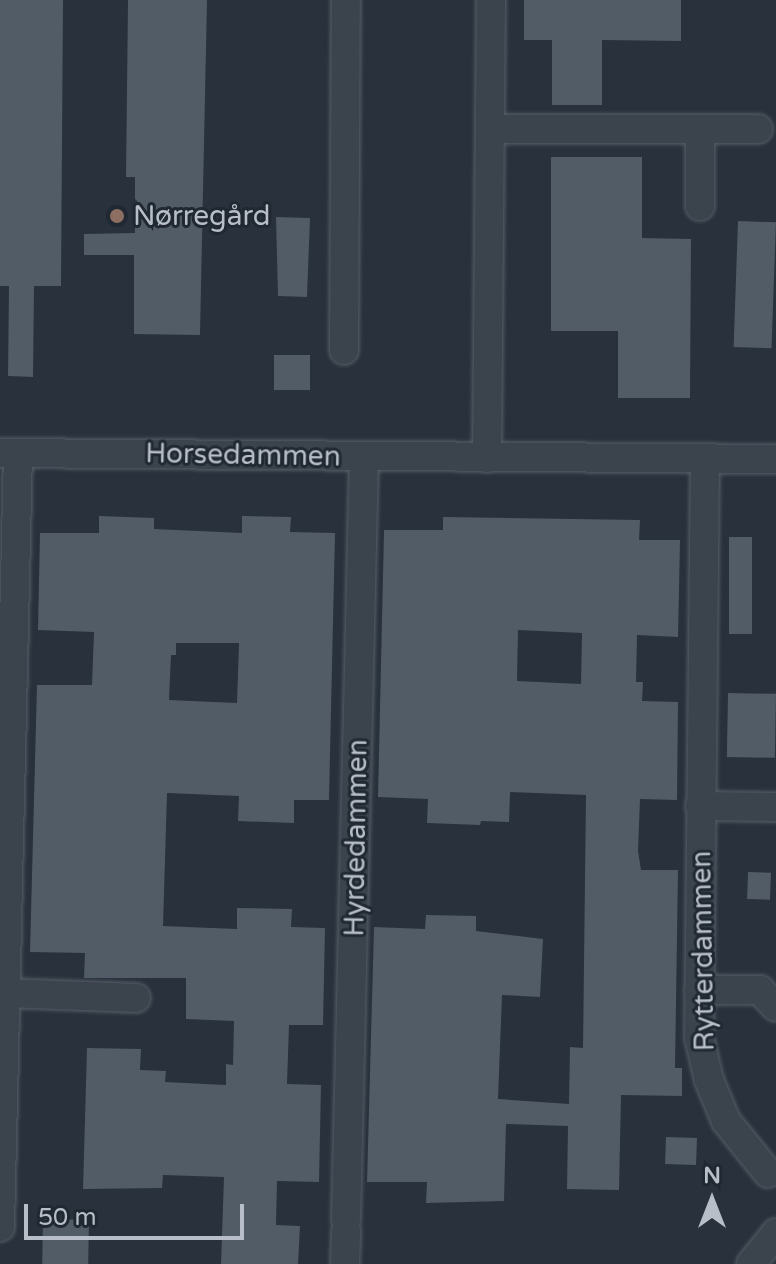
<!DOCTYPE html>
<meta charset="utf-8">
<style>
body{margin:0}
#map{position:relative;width:776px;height:1264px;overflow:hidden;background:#28313c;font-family:"Varela Round",sans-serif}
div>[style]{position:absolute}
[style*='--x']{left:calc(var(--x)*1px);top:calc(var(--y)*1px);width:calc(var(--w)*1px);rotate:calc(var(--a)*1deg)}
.building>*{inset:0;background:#515c67;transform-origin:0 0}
.roads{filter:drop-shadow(0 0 2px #565e67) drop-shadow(0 0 2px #565e67)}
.minor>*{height:28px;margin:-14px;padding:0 14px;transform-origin:14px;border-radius:14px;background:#3b434c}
.dots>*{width:22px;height:22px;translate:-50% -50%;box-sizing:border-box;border:4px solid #202832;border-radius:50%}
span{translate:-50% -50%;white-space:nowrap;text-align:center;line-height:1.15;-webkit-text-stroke:6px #202832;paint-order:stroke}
.poi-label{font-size:28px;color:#b8bec7}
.left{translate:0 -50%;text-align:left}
.street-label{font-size:28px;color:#b8bec7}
.north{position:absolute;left:672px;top:1160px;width:80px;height:80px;-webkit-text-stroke:6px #202832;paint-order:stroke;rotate:0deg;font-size:22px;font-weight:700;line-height:32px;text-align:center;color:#b8bec7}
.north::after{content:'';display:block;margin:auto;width:28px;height:36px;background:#b8bec7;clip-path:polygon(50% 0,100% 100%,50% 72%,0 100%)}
.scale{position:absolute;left:24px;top:1204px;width:220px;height:36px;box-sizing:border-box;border:4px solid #b8bec7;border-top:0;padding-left:10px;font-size:24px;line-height:28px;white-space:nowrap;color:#b8bec7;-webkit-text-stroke:6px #202832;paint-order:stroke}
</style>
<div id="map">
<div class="building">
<div style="clip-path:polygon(0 0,63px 0,61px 286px,34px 286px,33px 377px,8px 376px,9px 286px,0 286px)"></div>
<div style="clip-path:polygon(128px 0,207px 0,200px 335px,134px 334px,134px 255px,84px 255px,84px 234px,135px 233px,135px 177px,126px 177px)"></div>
<div style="clip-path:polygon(524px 0,681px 0,681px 41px,602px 40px,602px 105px,552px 105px,552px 40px,524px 40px)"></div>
<div style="clip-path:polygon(551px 157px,642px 157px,642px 238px,691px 239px,690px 398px,618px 398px,618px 331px,551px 331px)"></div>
<div style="clip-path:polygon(276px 217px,310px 218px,307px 297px,278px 296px)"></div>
<div style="left:738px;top:221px;width:38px;height:126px;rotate:2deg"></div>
<div style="left:274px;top:355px;width:36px;height:35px"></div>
<div style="clip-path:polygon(evenodd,99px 516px,154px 518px,154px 529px,242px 533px,242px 516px,291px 517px,290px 532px,335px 533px,329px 800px,294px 800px,294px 823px,238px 821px,239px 796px,167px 793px,163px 926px,237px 929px,237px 908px,292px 909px,291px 927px,325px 928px,323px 1025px,289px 1025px,287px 1084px,321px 1085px,319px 1182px,277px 1181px,276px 1225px,300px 1226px,298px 1264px,221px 1264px,224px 1177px,163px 1175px,162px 1188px,83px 1189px,87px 1048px,141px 1049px,140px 1070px,166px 1071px,165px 1082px,226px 1085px,226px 1064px,233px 1065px,234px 1021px,186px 1019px,186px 978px,84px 978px,85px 953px,30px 952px,37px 685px,92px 685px,94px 632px,38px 630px,40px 533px,99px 533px,99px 516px,176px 643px,239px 643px,237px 703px,169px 700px,171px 655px,176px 655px,176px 643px)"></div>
<div style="clip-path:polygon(evenodd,443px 517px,640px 520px,639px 540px,680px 540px,678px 637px,637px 635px,636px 682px,643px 682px,642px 701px,678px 702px,677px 800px,640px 799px,638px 851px,641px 870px,678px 870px,675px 1068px,682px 1068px,682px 1096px,621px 1095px,619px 1190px,567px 1189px,568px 1126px,506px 1124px,504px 1201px,426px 1203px,427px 1182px,367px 1182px,374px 927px,425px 929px,426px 915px,476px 916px,476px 931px,543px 939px,540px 997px,502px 995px,498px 1099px,569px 1104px,570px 1047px,583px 1048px,586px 795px,510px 792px,509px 822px,481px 821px,480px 825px,427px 823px,428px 799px,378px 797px,384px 530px,443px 530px,443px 517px,518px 630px,582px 633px,581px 684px,517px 681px,518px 630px)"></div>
<div style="left:729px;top:537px;width:23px;height:97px"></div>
<div style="left:728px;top:693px;width:48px;height:64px;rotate:1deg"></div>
<div style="left:748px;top:872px;width:23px;height:27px;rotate:2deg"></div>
<div style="left:666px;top:1137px;width:31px;height:27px;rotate:2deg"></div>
<div style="left:43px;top:1219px;width:46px;height:45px;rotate:1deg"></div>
</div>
<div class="roads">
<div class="minor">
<div style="--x:490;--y:129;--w:268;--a:0"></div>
<div style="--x:700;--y:206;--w:77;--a:-90"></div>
<div style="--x:344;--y:350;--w:350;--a:-89.7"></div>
<div style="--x:0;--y:453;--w:776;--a:0.44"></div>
<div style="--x:487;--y:458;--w:458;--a:-89.5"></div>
<div style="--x:705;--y:459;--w:578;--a:90.59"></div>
<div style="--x:699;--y:1037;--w:44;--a:76.9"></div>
<div style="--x:709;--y:1080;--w:44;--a:67.5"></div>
<div style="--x:726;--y:1121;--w:67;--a:51.1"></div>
<div style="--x:700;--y:806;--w:76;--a:0.8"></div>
<div style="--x:699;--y:990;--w:61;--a:0"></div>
<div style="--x:760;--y:990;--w:23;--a:47"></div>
<div style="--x:7;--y:993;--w:129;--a:2.2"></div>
<div style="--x:346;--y:1220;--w:764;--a:-88.65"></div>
<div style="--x:0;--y:1227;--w:774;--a:-88.67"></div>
<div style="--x:345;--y:1264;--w:33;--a:-88"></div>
<div style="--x:751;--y:1264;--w:40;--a:-51"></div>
</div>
</div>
<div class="dots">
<div style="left:117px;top:216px;background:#8d6e63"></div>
</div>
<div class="poi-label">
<span class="left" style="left:133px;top:216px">Nørregård</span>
</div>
<div class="street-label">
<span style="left:243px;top:455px;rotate:1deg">Horsedammen</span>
<span style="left:356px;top:838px;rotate:-89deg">Hyrdedammen</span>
<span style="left:703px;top:951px;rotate:-91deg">Rytterdammen</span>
</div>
<div class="north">N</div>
<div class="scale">50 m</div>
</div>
